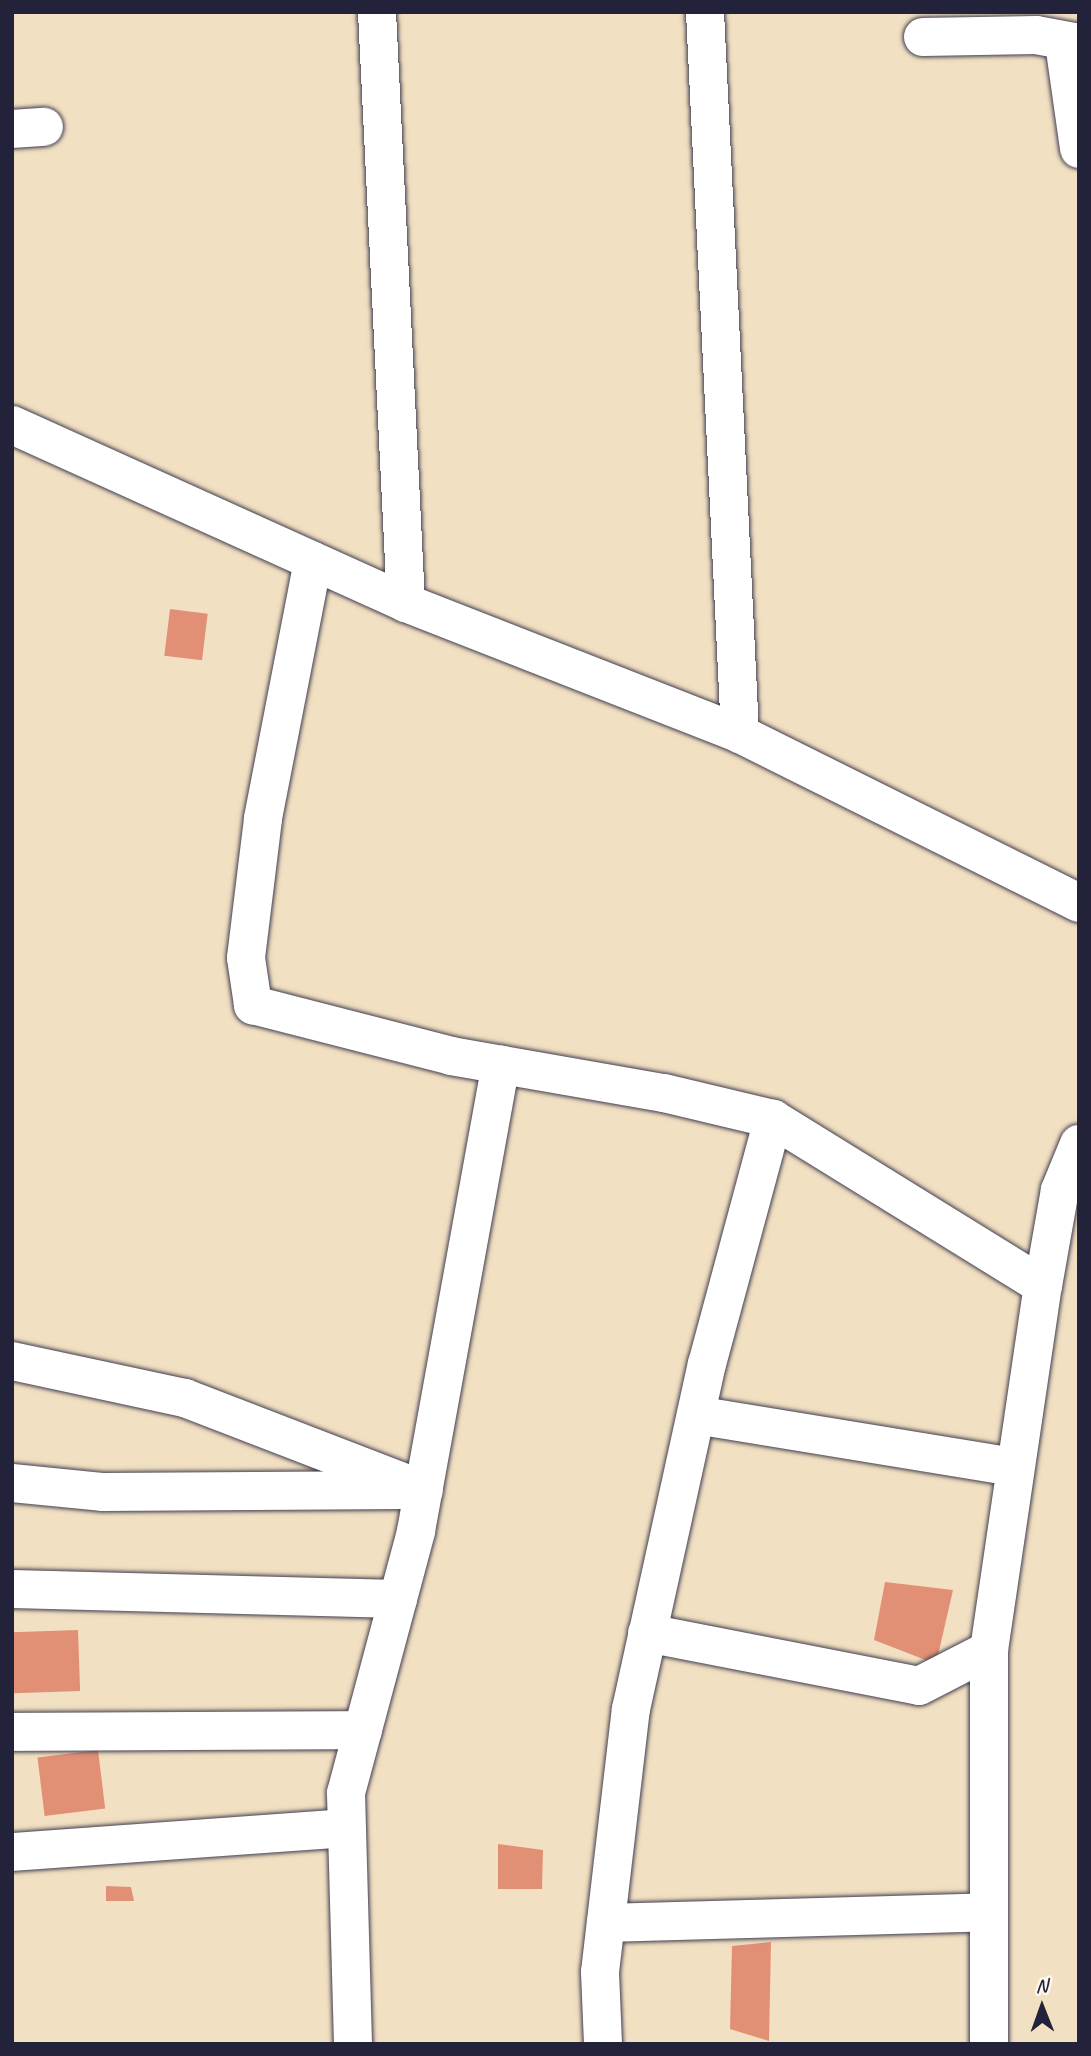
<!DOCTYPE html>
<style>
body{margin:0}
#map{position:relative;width:1091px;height:2056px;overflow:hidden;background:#f2e0c2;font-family:Caveat,sans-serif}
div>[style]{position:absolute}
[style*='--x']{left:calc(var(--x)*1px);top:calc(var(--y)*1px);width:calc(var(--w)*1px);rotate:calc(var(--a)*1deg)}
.building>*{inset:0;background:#e29075;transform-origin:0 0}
.roads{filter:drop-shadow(0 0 2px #413e4f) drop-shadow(0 0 2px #413e4f)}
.minor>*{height:38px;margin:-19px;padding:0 19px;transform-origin:19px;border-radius:19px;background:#fff}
span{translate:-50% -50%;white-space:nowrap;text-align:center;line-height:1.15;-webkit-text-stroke:5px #fbf7ec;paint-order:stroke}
.frame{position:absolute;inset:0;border:14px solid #22223b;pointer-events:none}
.north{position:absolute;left:1007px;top:1972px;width:70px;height:70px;-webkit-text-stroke:5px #fbf7ec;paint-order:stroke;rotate:359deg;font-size:19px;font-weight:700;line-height:28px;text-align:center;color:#22223b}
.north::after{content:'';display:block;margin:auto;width:24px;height:32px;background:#22223b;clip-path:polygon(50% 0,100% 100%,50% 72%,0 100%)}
</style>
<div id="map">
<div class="building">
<div style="left:170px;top:609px;width:38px;height:47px;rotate:7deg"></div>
<div style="clip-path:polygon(885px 1582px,953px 1590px,936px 1664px,874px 1640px)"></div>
<div style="left:78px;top:1630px;width:61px;height:66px;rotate:88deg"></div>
<div style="left:98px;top:1750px;width:59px;height:61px;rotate:83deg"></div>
<div style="clip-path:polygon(498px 1844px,543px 1850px,542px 1889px,498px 1889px)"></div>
<div style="clip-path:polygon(106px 1886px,131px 1887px,134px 1901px,106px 1901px)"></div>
<div style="clip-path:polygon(771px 1942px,769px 2041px,730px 2029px,732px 1946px)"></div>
</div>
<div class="roads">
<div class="minor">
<div style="--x:377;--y:12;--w:592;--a:87.19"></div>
<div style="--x:705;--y:12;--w:723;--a:87.22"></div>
<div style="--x:923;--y:37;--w:113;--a:-1"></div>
<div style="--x:1036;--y:35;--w:44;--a:10.5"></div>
<div style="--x:1064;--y:43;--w:107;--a:81.9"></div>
<div style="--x:12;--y:129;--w:32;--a:-4"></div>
<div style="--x:12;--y:425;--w:432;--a:24.3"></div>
<div style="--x:406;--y:603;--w:359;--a:21.4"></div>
<div style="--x:740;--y:734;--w:379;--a:26.5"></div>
<div style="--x:313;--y:561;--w:263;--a:101"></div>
<div style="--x:263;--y:819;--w:140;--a:97"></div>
<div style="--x:246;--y:958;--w:48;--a:81.5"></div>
<div style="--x:253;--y:1005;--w:204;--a:14.4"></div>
<div style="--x:451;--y:1056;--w:216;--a:9.9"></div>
<div style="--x:664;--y:1093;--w:112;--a:13.4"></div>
<div style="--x:773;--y:1119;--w:317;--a:31.7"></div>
<div style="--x:12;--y:1361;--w:177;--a:12.1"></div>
<div style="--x:185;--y:1398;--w:256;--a:21.1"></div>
<div style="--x:696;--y:1415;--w:323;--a:9.3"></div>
<div style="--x:12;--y:1483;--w:90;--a:5.7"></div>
<div style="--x:102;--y:1492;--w:302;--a:-0.4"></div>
<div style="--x:12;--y:1589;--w:386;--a:1.5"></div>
<div style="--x:647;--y:1633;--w:277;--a:11"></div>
<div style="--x:919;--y:1686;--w:79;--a:-27.2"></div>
<div style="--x:12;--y:1732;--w:351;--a:-0.3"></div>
<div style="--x:12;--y:1852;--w:335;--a:-4.1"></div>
<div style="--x:606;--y:1923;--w:383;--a:-1.6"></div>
<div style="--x:353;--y:2044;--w:251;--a:-91.6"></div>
<div style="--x:346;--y:1793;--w:271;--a:-75"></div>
<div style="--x:416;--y:1531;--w:474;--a:-79.7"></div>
<div style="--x:603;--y:2044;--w:72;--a:-92.4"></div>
<div style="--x:600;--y:1972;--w:265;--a:-83.3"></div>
<div style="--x:631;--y:1709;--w:353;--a:-77.6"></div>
<div style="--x:707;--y:1364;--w:254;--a:-74.9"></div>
<div style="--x:989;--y:2044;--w:394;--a:-90"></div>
<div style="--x:989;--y:1650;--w:368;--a:-81.6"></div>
<div style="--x:1043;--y:1286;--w:97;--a:-80"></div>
<div style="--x:1060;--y:1190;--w:50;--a:-67.6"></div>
</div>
</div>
<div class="frame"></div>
<div class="north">N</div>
</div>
